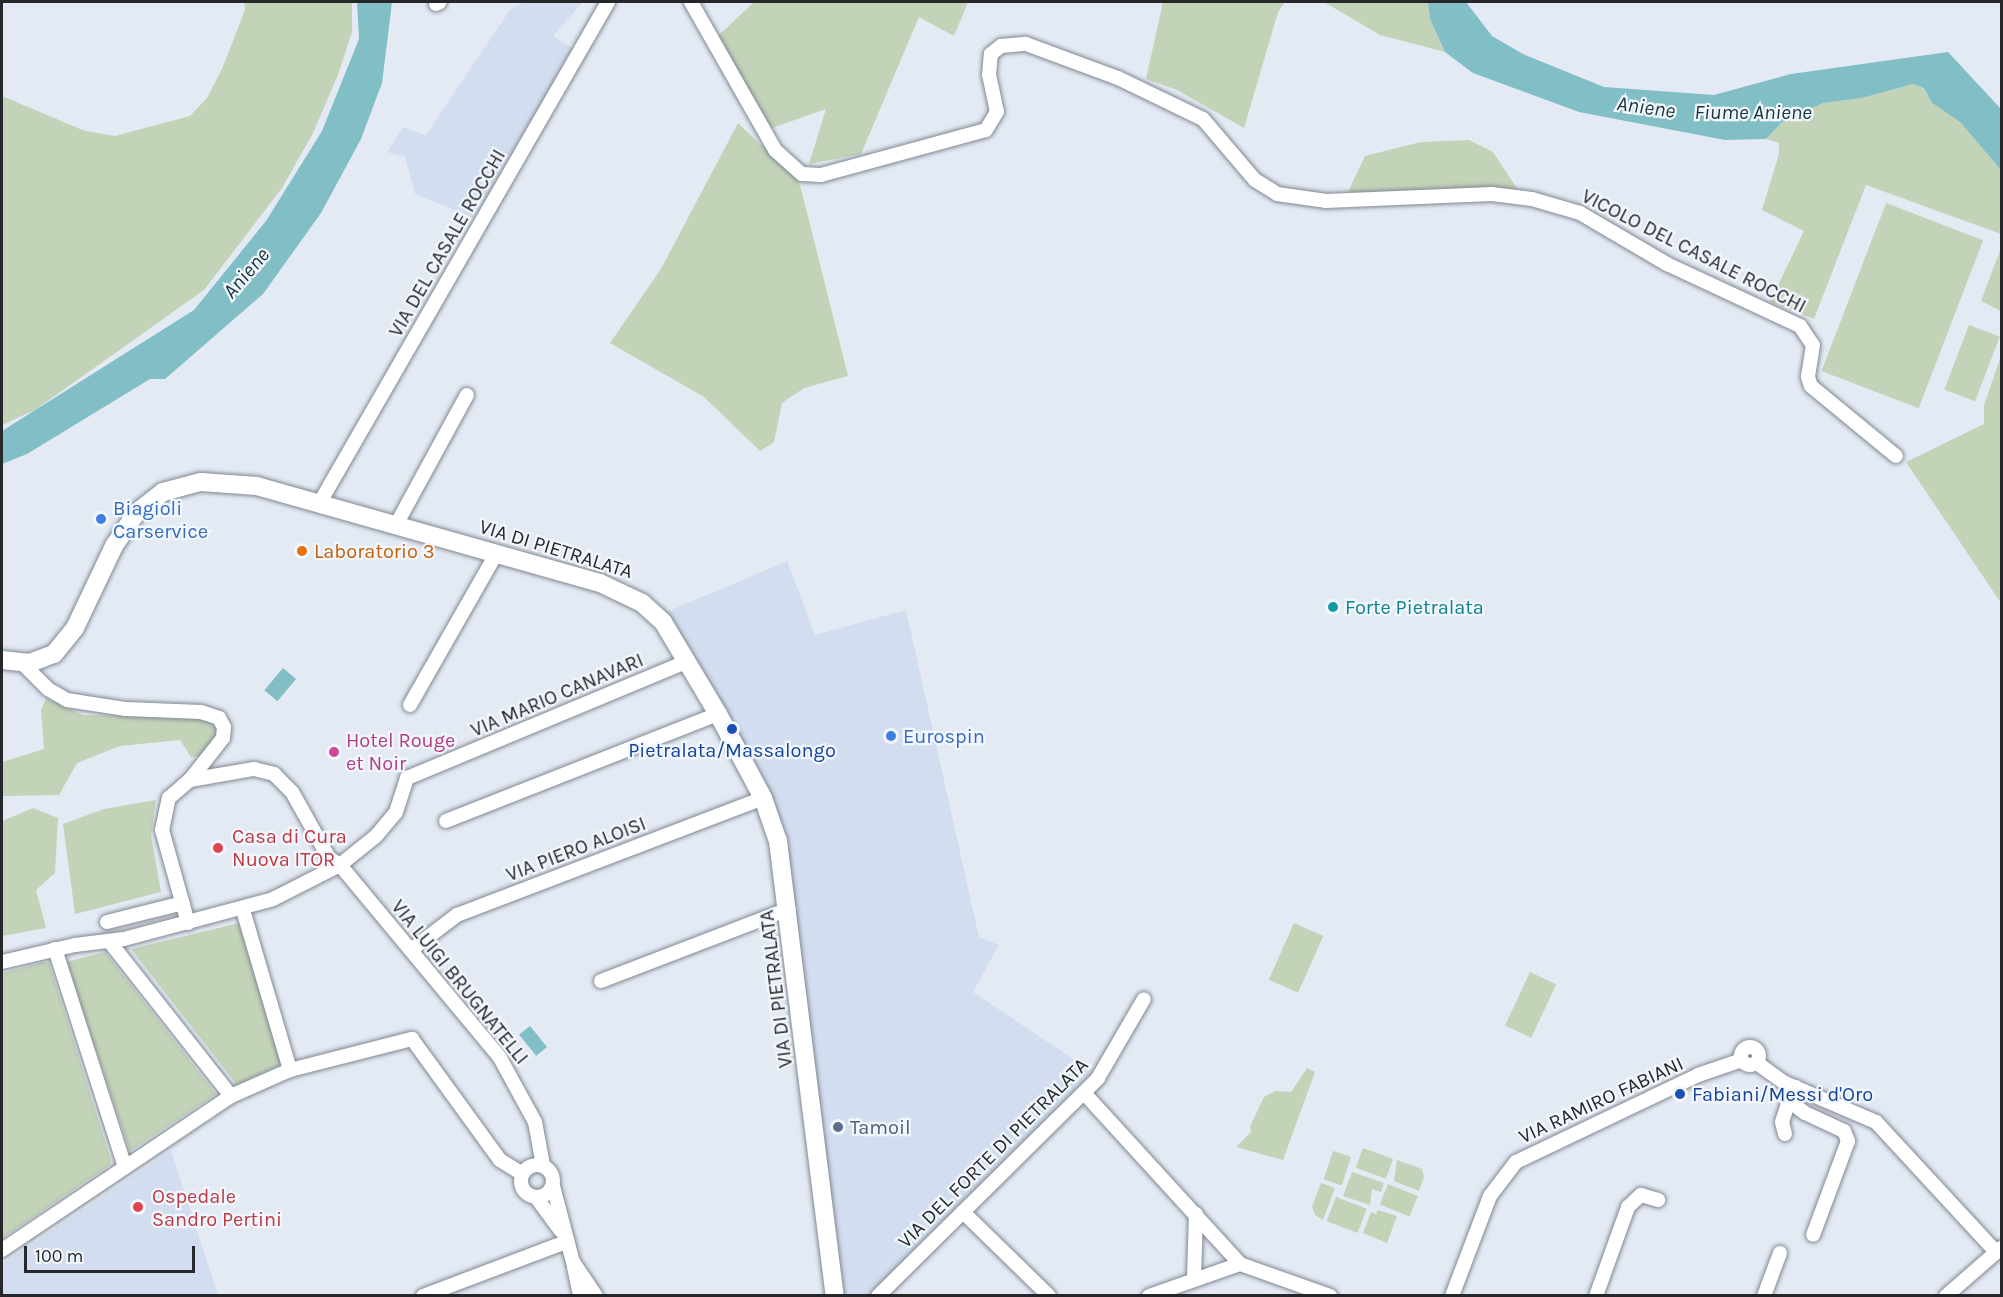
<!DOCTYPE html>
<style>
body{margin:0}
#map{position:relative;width:2003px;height:1297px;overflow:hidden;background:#e3eaf4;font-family:Karla,sans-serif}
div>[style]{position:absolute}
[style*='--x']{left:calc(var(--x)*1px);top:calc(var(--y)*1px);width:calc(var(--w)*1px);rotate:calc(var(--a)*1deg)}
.built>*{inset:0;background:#d2deef}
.green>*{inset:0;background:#c3d3b8;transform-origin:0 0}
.water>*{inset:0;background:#81bec6;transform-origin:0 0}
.roads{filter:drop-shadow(0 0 2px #818892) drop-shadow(0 0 2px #818892)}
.street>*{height:14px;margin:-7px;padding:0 7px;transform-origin:7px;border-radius:7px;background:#fff}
.street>.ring{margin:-7px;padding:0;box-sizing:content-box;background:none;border:14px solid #fff;border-radius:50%}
.secondary>*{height:18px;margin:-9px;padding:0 9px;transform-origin:9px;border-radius:9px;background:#fff}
.dots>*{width:16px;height:16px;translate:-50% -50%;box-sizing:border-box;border:3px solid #f2f7fd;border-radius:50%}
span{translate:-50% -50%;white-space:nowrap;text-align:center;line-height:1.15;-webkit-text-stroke:4.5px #f2f7fd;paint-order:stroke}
.street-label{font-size:20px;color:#25272b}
.shop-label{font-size:20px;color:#366cbe}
.left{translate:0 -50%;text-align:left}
.food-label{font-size:20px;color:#c56008}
.culture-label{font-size:20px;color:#0d838f}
.hotel-label{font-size:20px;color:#b23c85}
.transit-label{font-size:20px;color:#164399}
.health-label{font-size:20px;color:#be3a42}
.service-label{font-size:20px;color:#4e5e75}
.water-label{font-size:21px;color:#17363a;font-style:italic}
.frame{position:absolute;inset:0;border:3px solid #25272b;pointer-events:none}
.scale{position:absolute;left:24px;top:1246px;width:171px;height:27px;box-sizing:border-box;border:3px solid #25272b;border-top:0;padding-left:8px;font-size:18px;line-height:21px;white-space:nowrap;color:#25272b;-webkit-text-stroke:4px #f2f7fd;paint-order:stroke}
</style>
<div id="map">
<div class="built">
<div style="clip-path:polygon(524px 2px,583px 2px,553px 36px,574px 49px,474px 218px,415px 194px,405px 157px,387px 152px,403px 127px,426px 135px,510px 10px)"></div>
<div style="clip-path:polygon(787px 561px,815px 635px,906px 610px,979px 937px,999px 945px,973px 992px,1096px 1074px,870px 1295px,842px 1295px,792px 879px,664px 613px)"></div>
<div style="clip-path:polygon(171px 1151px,218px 1295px,2px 1295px,2px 1264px)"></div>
</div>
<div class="green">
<div style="clip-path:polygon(244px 2px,352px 2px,352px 32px,338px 75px,313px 133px,282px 188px,204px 290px,35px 410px,2px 425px,2px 96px,85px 131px,115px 136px,190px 116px,207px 98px,222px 69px,245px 10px)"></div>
<div style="clip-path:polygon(754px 2px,968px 2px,954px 36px,919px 17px,861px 154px,809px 164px,826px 109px,772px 128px,717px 37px)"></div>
<div style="clip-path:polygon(1163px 2px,1285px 2px,1278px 12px,1244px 128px,1177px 90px,1146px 79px)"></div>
<div style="clip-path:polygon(1324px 2px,1428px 2px,1430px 19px,1445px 52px,1380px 35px)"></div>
<div style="clip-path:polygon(1913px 84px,1924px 88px,1932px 103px,1960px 122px,2001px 170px,2001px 234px,1866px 185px,1814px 319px,1770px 302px,1804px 231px,1762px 210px,1779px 154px,1779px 143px,1766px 139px,1782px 122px,1823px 103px,1862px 98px)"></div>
<div style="clip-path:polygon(738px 123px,799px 181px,848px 376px,804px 388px,782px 403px,774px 442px,760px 451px,704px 397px,610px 343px,661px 269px)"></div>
<div style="clip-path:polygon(1469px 140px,1493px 152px,1518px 190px,1348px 192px,1365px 156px,1421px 142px)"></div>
<div style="left:1886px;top:203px;width:104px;height:180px;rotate:21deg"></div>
<div style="clip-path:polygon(2001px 248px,2001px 311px,1981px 301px)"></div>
<div style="left:1969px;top:325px;width:33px;height:69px;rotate:21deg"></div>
<div style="clip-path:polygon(2001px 356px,2001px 603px,1906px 462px,1984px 424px,1984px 405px)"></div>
<div style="clip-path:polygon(46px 698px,83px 715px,195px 717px,208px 721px,217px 730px,213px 742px,200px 756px,191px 757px,180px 740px,120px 746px,77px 763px,59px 795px,2px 796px,2px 762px,44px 749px,41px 710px)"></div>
<div style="clip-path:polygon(156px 800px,151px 835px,161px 892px,75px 914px,63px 824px,104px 809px)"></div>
<div style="clip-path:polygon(33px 808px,58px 818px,55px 873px,36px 890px,46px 928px,2px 936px,2px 821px)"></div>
<div style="clip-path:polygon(239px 923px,282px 1064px,237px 1085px,131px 949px)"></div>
<div style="left:1294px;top:923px;width:32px;height:62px;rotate:24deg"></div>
<div style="clip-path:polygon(105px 952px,216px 1094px,130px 1151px,66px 962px)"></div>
<div style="clip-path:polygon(44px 962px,49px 963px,111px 1160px,110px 1165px,2px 1238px,2px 973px)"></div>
<div style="left:1530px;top:972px;width:29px;height:59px;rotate:25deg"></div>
<div style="clip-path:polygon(1307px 1068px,1315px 1072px,1283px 1160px,1236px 1147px,1251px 1132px,1250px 1127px,1264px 1097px,1275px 1091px,1291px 1092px)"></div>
<div style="left:1363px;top:1148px;width:32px;height:21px;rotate:20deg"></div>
<div style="left:1333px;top:1151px;width:19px;height:30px;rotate:18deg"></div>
<div style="clip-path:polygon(1397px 1160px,1422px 1169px,1424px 1177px,1419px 1191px,1394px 1181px)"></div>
<div style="clip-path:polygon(1352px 1172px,1384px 1183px,1381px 1192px,1372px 1189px,1370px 1205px,1343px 1196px)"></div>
<div style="clip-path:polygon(1321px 1183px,1335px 1188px,1323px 1220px,1315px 1215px,1312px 1207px)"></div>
<div style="left:1388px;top:1184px;width:32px;height:22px;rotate:22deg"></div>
<div style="left:1336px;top:1197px;width:33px;height:26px;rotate:21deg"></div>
<div style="clip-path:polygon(1378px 1210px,1397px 1216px,1387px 1243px,1363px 1233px,1371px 1212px,1376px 1214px)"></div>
</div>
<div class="water">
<div style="clip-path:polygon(357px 2px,392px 2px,382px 83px,361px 139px,321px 213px,263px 294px,165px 379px,150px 379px,27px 454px,2px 464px,2px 431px,194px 310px,266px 221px,322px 131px,359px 39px)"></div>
<div style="clip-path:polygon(1428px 2px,1466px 2px,1492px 36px,1523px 54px,1604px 87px,1714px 95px,1791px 74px,1948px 52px,2001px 109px,2001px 170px,1960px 122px,1932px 103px,1924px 88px,1913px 84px,1862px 98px,1823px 103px,1782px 122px,1766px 139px,1725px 140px,1579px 112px,1473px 73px,1445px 52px,1430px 19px)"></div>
<div style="left:283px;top:668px;width:17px;height:29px;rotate:40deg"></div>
<div style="left:530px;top:1026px;width:27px;height:14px;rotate:51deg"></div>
</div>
<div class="roads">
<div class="street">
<div style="--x:691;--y:2;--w:170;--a:60.4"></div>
<div style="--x:775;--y:150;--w:36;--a:42"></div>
<div style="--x:802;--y:174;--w:19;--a:3"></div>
<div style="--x:821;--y:175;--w:171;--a:-15.3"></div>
<div style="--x:986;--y:130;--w:21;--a:-59"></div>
<div style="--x:997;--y:112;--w:38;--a:-102"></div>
<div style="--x:989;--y:75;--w:21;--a:-85"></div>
<div style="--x:991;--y:54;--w:13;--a:-39"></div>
<div style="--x:1001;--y:46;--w:25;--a:-5"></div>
<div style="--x:1026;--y:44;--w:98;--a:20.3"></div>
<div style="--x:1118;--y:78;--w:94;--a:25.8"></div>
<div style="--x:1203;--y:119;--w:80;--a:49.6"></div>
<div style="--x:1255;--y:180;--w:26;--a:32"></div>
<div style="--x:1277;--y:194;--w:49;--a:8.1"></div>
<div style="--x:1326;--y:201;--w:166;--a:-2.4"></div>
<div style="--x:1492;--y:194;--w:40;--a:7.1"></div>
<div style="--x:1532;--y:199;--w:50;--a:16.3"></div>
<div style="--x:1580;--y:213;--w:101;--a:30.4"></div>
<div style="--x:1667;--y:264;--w:147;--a:25"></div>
<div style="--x:1800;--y:326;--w:23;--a:56"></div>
<div style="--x:1813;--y:345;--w:32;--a:99"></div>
<div style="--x:1808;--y:377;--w:9;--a:72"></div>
<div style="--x:1811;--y:386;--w:110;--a:39.5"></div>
<div style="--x:436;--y:4;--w:4;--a:-27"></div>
<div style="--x:319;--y:504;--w:579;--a:-60.07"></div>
<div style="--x:396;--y:525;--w:148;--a:-61.4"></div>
<div style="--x:23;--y:664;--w:35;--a:45"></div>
<div style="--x:48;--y:689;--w:22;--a:30"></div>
<div style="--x:67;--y:700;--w:60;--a:8.7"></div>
<div style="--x:126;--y:709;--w:75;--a:2.3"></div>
<div style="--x:201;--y:712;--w:19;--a:18"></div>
<div style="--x:219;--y:718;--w:10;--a:61"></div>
<div style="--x:224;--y:727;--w:11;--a:95"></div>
<div style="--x:223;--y:738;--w:53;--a:128.2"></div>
<div style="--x:410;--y:705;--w:174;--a:-60.3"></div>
<div style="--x:446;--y:821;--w:292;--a:-21.5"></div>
<div style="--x:243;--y:910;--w:167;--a:73.6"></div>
<div style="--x:107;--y:922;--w:78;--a:-14"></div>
<div style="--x:188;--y:923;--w:97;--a:-105.6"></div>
<div style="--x:162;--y:830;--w:33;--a:-78"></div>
<div style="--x:169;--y:798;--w:28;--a:-41"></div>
<div style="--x:190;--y:780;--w:65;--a:-9.8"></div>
<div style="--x:254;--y:769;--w:21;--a:14"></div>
<div style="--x:274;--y:774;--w:25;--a:45"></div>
<div style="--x:292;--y:792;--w:76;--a:60.7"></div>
<div style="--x:329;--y:858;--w:13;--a:32"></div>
<div style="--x:340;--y:865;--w:251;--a:50.3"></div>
<div style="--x:500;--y:1058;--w:73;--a:61.3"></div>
<div style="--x:535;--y:1122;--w:44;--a:79.5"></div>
<div style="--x:55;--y:949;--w:229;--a:72.2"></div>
<div style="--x:411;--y:950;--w:58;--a:-37.3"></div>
<div style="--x:457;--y:915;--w:328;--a:-20.9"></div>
<div style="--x:2;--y:962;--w:75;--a:-13.1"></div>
<div style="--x:75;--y:945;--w:49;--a:-7"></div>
<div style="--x:124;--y:939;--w:154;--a:-15"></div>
<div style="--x:273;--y:899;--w:75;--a:-26.9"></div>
<div style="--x:340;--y:865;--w:46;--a:-38.9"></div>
<div style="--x:376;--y:836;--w:31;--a:-50"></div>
<div style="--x:396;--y:812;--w:36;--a:-72"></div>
<div style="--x:407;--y:778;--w:304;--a:-22.6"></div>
<div style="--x:601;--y:981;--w:201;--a:-21"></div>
<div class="ring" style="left:1741px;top:1047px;width:4px;height:4px"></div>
<div style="--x:1757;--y:1063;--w:34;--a:36"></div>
<div style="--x:1785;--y:1083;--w:99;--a:23.2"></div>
<div style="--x:1876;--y:1122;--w:177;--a:47.3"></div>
<div style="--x:1796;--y:1087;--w:16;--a:117"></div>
<div style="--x:1789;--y:1101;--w:20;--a:37"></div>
<div style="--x:1805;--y:1113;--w:43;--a:24.8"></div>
<div style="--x:1844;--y:1131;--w:11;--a:68"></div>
<div style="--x:1848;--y:1141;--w:100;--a:110.4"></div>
<div style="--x:1084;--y:1093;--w:231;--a:47.6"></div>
<div style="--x:1240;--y:1264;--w:96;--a:19.6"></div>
<div style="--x:231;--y:1096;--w:64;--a:-23.8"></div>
<div style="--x:290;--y:1070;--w:126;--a:-14.3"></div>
<div style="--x:412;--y:1039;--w:150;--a:54"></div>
<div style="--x:500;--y:1160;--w:26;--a:32"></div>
<div style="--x:1785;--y:1134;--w:12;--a:-104"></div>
<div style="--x:1782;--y:1122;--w:22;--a:-72"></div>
<div class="ring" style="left:521px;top:1165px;width:18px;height:18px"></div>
<div style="--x:553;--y:1186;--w:79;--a:75.3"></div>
<div style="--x:573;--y:1262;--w:41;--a:55.9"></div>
<div style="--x:536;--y:1197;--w:42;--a:53.7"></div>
<div style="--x:963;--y:1212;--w:120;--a:44.3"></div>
<div style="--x:2;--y:1250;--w:276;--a:-33.9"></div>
<div style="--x:231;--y:1096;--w:196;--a:-128.2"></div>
<div style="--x:574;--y:1267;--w:30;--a:78"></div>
<div style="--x:1194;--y:1277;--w:63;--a:-88.2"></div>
<div style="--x:423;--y:1296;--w:153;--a:-20.7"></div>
<div style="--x:878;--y:1296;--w:310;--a:-44.7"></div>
<div style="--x:1098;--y:1078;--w:91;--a:-59.8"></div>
<div style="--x:1149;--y:1296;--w:96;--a:-19.4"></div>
<div style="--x:1452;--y:1296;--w:107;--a:-69.2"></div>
<div style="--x:1490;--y:1196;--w:43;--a:-52.6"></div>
<div style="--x:1516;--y:1162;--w:202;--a:-25.5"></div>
<div style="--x:1698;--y:1075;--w:46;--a:-18.8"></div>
<div style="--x:1596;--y:1296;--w:95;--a:-70.2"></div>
<div style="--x:1628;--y:1207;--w:18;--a:-43"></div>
<div style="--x:1641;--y:1195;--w:18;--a:16"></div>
<div style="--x:1764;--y:1296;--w:46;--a:-69.6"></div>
<div style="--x:1946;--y:1296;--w:73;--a:-41.1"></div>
</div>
<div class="secondary">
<div style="--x:2;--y:660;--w:28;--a:6"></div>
<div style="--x:30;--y:663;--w:26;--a:-21"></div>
<div style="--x:54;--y:654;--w:33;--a:-51"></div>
<div style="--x:75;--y:628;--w:91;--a:-64.6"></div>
<div style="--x:114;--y:546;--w:40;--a:-56"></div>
<div style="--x:136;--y:513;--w:34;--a:-38"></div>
<div style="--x:163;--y:492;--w:39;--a:-15"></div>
<div style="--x:201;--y:482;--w:56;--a:4.1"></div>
<div style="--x:257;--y:486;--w:356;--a:15.8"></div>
<div style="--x:600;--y:583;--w:47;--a:25.5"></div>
<div style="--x:642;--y:603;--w:28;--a:42"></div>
<div style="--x:663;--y:622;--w:107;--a:59.1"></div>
<div style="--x:718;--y:714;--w:95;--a:61.8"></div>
<div style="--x:763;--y:798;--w:46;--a:70.8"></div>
<div style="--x:778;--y:841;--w:459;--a:82.9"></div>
</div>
</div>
<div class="dots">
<div style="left:101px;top:519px;background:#3f7fe0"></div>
<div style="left:302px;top:551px;background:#e8710a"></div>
<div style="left:1333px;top:607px;background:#0f9aa8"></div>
<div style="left:732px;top:729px;background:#1a4fb4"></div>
<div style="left:891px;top:736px;background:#3f7fe0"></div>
<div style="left:334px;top:752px;background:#d1479c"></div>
<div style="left:218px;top:848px;background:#e0444e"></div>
<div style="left:1680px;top:1094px;background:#1a4fb4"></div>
<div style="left:838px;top:1127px;background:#5c6f8a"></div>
<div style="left:138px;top:1207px;background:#e0444e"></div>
</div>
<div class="street-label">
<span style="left:447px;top:243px;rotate:-60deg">VIA DEL CASALE ROCCHI</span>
<span style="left:1694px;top:251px;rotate:27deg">VICOLO DEL CASALE ROCCHI</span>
<span style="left:556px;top:549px;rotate:17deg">VIA DI PIETRALATA</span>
<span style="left:557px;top:695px;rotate:-23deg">VIA MARIO CANAVARI</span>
<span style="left:576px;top:849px;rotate:-21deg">VIA PIERO ALOISI</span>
<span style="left:460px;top:982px;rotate:51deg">VIA LUIGI BRUGNATELLI</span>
<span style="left:776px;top:989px;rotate:-97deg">VIA DI PIETRALATA</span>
<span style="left:1601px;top:1100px;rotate:-25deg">VIA RAMIRO FABIANI</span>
<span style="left:993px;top:1153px;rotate:-45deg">VIA DEL FORTE DI PIETRALATA</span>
</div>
<div class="shop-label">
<span class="left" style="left:113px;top:520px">Biagioli<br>Carservice</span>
<span class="left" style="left:903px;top:736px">Eurospin</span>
</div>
<div class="food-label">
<span class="left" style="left:314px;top:551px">Laboratorio 3</span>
</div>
<div class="culture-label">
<span class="left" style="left:1345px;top:607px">Forte Pietralata</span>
</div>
<div class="hotel-label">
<span class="left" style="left:346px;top:752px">Hotel Rouge<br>et Noir</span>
</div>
<div class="transit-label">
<span style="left:732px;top:750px">Pietralata/Massalongo</span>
<span class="left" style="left:1692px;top:1094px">Fabiani/Messi d'Oro</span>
</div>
<div class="health-label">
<span class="left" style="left:232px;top:848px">Casa di Cura<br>Nuova ITOR</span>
<span class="left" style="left:152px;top:1208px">Ospedale<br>Sandro Pertini</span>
</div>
<div class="service-label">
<span class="left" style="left:850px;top:1127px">Tamoil</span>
</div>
<div class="water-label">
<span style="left:1646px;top:107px;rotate:8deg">Aniene</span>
<span style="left:1753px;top:112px">Fiume Aniene</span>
<span style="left:246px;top:273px;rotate:-49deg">Aniene</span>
</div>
<div class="frame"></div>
<div class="scale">100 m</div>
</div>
